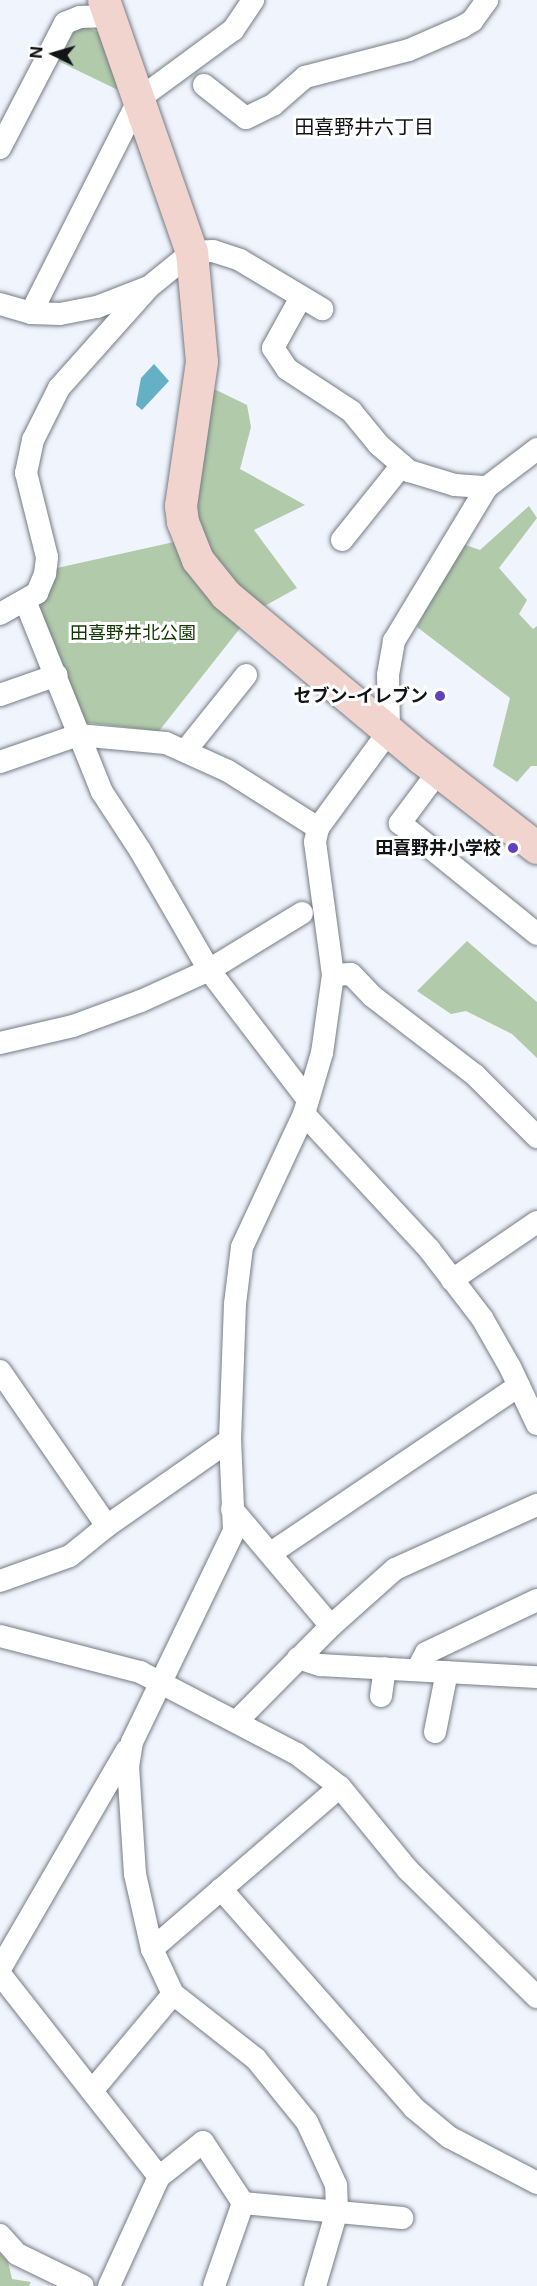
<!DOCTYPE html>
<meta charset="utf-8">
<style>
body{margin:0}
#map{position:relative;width:537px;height:2286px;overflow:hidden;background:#eff4fd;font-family:Inter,"Noto Sans JP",sans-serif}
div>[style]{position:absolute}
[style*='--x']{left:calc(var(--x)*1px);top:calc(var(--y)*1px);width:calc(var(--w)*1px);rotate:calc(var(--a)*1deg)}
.green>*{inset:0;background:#b1cbaa}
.water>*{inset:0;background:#66b0c5}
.roads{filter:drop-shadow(0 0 2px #777c84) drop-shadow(0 0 2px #777c84)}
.street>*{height:22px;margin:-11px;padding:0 11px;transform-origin:11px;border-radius:11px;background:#fff}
.secondary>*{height:32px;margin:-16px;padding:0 16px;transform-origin:16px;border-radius:16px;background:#f1d4cd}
.dots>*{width:16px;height:16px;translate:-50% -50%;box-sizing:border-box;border:3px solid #fff;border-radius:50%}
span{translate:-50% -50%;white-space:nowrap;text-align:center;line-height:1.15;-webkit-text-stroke:6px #fff;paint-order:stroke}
.park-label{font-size:18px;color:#123704}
.poi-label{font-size:18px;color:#131417;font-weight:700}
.right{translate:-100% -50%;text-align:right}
.neighbourhood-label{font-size:20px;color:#131417}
.north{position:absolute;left:24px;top:24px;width:60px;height:60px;-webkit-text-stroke:4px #fff;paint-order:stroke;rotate:275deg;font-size:16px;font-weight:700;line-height:24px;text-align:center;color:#131417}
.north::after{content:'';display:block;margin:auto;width:21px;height:27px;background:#131417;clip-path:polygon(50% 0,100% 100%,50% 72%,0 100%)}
</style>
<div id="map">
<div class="green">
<div style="clip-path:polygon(87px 27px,102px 34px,118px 90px,58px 61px,76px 28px)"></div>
<div style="clip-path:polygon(212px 388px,247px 405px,251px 427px,240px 469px,305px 505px,254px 530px,297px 588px,261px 608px,219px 571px,200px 537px,193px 489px)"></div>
<div style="clip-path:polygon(529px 506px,537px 518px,499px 568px,527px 600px,519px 614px,533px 629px,537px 626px,537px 766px,531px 766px,517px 782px,493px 766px,510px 698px,417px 627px,460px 543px,480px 550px)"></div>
<div style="clip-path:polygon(174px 542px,196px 584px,241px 627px,159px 731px,81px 722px,37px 601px,57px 568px)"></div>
<div style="clip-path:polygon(467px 941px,537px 1002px,537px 1058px,512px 1034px,466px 1011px,451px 1014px,417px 991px)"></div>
<div style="clip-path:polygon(0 2253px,8px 2262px,12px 2279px,31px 2282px,29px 2286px,0 2286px)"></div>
</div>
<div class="water">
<div style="clip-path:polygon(154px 364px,169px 381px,142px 410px,136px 405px,141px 378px)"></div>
</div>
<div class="roads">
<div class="street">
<div style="--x:204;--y:85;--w:53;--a:38.2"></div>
<div style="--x:246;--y:118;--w:30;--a:-26"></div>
<div style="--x:273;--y:105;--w:43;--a:-41.2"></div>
<div style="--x:305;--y:77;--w:107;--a:-14.6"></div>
<div style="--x:409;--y:50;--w:58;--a:-23.5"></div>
<div style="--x:462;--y:27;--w:12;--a:-31"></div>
<div style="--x:472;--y:21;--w:26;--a:-54"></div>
<div style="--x:0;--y:148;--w:141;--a:-62.5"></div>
<div style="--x:65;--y:23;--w:16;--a:-22"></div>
<div style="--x:80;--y:17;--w:29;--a:-2"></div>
<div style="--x:300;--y:299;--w:56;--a:118.9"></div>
<div style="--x:273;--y:348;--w:25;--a:56"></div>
<div style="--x:287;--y:369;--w:77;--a:33.3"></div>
<div style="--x:351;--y:411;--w:44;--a:50.5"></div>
<div style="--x:379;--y:445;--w:40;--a:41"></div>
<div style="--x:409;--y:471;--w:48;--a:16.9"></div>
<div style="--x:455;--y:485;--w:32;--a:4"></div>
<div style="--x:0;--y:304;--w:32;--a:16"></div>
<div style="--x:31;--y:313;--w:29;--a:2"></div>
<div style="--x:60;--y:314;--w:38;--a:-11"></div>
<div style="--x:97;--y:307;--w:53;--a:-21.2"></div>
<div style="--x:31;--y:313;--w:240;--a:-63.2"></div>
<div style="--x:139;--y:99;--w:117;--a:-36.3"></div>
<div style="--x:233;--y:30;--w:36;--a:-56"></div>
<div style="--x:342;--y:540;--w:96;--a:-51.3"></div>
<div style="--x:26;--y:603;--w:204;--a:68.1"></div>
<div style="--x:102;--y:792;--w:69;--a:56.8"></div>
<div style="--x:140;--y:850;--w:138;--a:60.1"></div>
<div style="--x:209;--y:970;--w:163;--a:52.7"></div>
<div style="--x:0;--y:614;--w:43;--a:-29.6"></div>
<div style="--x:37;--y:593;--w:21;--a:-67"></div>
<div style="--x:45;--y:574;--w:17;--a:-83"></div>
<div style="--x:47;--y:557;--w:87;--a:-104"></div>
<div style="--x:26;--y:473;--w:34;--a:-78"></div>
<div style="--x:33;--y:440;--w:58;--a:-63.4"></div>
<div style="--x:59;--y:388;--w:135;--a:-48.3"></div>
<div style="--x:149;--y:287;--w:55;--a:-39.1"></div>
<div style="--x:192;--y:252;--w:21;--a:-3"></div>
<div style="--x:213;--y:251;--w:28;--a:18"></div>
<div style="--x:240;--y:260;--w:96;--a:30.9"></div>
<div style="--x:0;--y:695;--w:60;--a:-19.3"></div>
<div style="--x:186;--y:750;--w:96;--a:-51.3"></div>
<div style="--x:0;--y:762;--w:83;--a:-19.1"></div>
<div style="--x:78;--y:735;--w:88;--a:5.2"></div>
<div style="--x:166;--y:743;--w:68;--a:24.3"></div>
<div style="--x:228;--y:771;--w:107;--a:32.3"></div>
<div style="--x:438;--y:772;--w:64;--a:126.7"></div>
<div style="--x:400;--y:823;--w:176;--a:39"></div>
<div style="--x:333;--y:975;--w:18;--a:-3"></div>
<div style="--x:351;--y:974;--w:30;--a:46"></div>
<div style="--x:372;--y:996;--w:130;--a:37.5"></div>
<div style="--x:475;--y:1075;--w:88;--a:45"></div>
<div style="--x:0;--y:1043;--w:75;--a:-13.1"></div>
<div style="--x:73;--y:1026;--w:72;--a:-20.2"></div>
<div style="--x:141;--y:1001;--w:75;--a:-24.5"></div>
<div style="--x:209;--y:970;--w:109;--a:-31.5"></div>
<div style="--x:304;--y:1114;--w:184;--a:47.2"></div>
<div style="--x:429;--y:1249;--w:87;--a:52.5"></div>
<div style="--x:482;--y:1318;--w:56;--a:60.3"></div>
<div style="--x:510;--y:1367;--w:63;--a:64.7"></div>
<div style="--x:452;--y:1280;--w:103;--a:-34.3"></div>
<div style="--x:0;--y:1371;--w:188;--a:55.4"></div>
<div style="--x:232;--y:1509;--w:153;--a:49.8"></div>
<div style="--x:271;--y:1553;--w:299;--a:-34"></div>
<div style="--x:0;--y:1581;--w:74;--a:-19.7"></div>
<div style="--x:70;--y:1556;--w:48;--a:-39"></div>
<div style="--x:107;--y:1526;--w:150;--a:-35"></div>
<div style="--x:0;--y:1636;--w:145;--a:14.4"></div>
<div style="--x:140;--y:1672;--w:177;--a:27.6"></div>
<div style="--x:297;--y:1754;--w:54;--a:37.5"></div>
<div style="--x:340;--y:1787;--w:107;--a:50.7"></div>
<div style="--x:408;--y:1870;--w:181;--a:44.6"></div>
<div style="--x:298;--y:1658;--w:23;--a:18"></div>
<div style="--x:320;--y:1665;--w:217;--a:3.2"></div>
<div style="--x:417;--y:1670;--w:19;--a:-62"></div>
<div style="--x:426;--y:1653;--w:123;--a:-25.5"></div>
<div style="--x:381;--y:1696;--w:28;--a:-82"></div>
<div style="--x:237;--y:1721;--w:134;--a:-45.3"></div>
<div style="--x:331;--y:1626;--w:86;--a:-41.7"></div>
<div style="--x:395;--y:1569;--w:156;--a:-24.3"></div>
<div style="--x:435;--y:1732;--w:61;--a:-78.7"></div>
<div style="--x:221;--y:1889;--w:292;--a:48.6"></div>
<div style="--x:414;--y:2108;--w:45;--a:39.6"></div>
<div style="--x:449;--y:2137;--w:99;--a:27.6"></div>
<div style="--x:152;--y:1949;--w:248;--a:-40.8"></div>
<div style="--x:0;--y:1969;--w:253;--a:-59.9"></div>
<div style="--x:0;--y:1974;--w:258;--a:51.9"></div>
<div style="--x:92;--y:2091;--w:126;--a:-50.1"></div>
<div style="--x:243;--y:2203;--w:160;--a:5.4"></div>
<div style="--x:0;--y:2235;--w:25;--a:48"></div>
<div style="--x:17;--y:2254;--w:73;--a:25.9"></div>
<div style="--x:109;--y:2286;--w:120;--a:-65.4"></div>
<div style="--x:159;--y:2177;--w:56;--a:-38.5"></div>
<div style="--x:203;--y:2142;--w:73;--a:56.7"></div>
<div style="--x:243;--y:2203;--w:88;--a:109.3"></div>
<div style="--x:315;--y:2286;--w:78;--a:-73.7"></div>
<div style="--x:337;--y:2211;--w:26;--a:-92"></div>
<div style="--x:336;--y:2185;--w:69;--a:-114.7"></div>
<div style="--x:307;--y:2122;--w:81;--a:-129"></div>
<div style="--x:256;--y:2059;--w:105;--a:-141.9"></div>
<div style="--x:173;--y:1994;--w:50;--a:-115"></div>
<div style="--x:152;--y:1949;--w:77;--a:-102.8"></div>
<div style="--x:135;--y:1874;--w:107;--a:-93.7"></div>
<div style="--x:128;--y:1767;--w:25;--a:-81"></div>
<div style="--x:132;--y:1742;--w:234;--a:-64.2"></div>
<div style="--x:234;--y:1531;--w:91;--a:-92.5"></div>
<div style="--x:230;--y:1440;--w:136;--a:-87.9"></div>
<div style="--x:235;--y:1304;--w:57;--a:-83"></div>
<div style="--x:242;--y:1247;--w:147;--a:-65"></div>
<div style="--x:304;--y:1114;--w:64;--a:-73.6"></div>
<div style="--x:322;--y:1053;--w:79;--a:-82"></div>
<div style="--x:333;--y:975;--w:134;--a:-97.7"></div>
<div style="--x:315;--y:842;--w:14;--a:-78"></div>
<div style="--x:318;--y:828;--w:120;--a:-53.8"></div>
<div style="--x:389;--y:731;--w:56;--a:-91"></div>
<div style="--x:388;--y:675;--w:35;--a:-80"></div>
<div style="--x:394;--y:641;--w:180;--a:-58.9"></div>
<div style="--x:487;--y:487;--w:63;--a:-37.2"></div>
</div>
<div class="secondary">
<div style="--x:104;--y:0;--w:267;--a:70.8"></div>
<div style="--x:192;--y:252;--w:110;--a:84.8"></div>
<div style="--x:202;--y:362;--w:146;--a:98.3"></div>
<div style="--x:181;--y:506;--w:16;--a:83"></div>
<div style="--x:183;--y:522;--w:41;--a:68.5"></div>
<div style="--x:198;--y:560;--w:45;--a:51.3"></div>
<div style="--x:226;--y:595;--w:254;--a:39.9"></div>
<div style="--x:421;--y:758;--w:147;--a:37.8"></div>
</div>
</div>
<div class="dots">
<div style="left:440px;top:696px;background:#6041ba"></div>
<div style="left:513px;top:848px;background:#6041ba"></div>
</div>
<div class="park-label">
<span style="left:133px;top:633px">田喜野井北公園</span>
</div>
<div class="poi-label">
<span class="right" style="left:428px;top:696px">セブン-イレブン</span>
<span class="right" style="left:501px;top:848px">田喜野井小学校</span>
</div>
<div class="neighbourhood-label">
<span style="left:364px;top:127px">田喜野井六丁目</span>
</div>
<div class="north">N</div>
</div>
